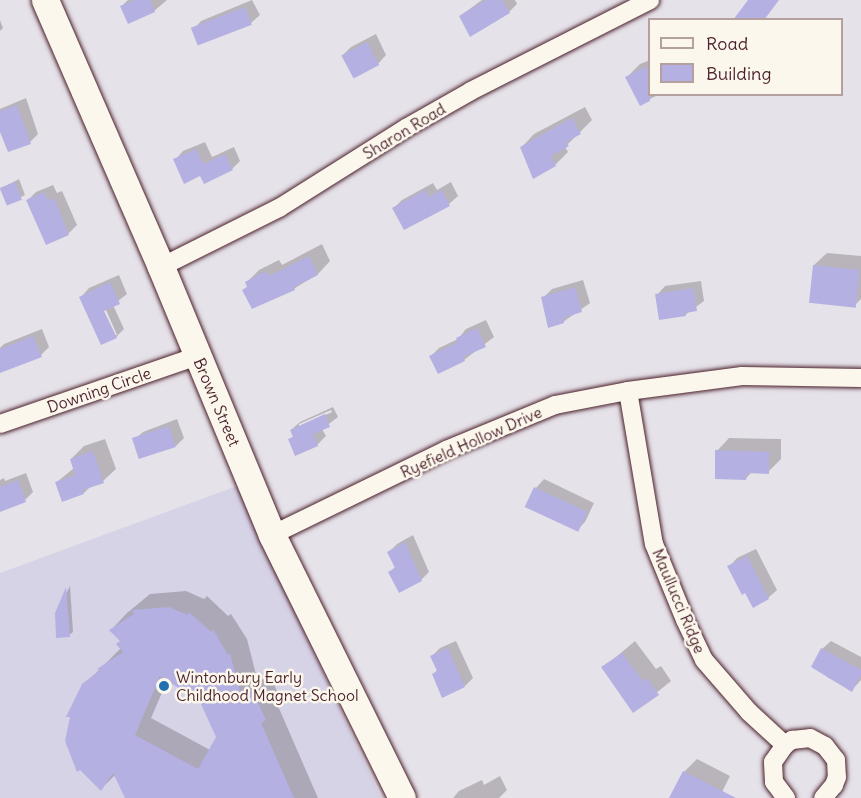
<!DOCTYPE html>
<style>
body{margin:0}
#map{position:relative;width:861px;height:798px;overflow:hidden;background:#e6e2e9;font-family:Delius,sans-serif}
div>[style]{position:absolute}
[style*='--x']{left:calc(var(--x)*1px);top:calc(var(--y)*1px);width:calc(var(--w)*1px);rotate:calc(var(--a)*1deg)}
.built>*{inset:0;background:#d7d3e7}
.shadow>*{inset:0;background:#0003}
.building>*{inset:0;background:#b4b0e2;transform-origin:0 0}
.roads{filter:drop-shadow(0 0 2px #4a1f2b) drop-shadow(0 0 2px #4a1f2b)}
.street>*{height:18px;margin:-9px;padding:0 9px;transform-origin:9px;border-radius:9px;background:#fbf7ec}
.secondary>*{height:27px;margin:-13.5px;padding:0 13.5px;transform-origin:13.5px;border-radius:13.5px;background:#fbf7ec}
.dots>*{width:16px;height:16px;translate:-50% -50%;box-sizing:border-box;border:3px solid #fbf7ec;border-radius:50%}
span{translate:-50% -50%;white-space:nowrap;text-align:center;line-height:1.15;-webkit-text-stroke:5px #fbf7ec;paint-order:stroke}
.street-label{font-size:16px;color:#4a1f2b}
.poi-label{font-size:16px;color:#4a1f2b}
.left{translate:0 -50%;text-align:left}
.legend{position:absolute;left:648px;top:18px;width:195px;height:78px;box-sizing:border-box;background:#fbf7ec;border:2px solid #b4a19f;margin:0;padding:8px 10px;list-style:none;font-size:18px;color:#4a1f2b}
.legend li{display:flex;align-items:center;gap:12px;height:30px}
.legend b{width:30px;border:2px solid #b4a19f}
</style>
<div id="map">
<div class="built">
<div style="clip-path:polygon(237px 486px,381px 798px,0 798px,0 573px)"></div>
</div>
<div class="shadow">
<div style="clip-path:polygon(128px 0,167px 0,154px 11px,122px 6px)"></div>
<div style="clip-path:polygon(252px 0,260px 15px,251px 23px,193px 30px,201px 21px)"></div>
<div style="clip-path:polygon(482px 0,515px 0,517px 4px,509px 12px,460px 16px)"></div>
<div style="clip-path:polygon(0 20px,3px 28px,0 31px)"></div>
<div style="clip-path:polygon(376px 34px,386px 55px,378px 64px,343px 55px,351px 47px)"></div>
<div style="clip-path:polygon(650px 60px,650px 94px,660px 94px,640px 104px,627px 77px,640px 64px)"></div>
<div style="clip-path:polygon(26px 98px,38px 134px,30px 142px,0 127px,0 109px)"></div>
<div style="clip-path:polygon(585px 107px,592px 120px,565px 147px,568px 152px,555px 165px,522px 147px,534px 134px)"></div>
<div style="clip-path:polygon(205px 142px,212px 157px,234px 147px,240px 161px,232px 169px,201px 174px,175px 160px,183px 151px)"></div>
<div style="clip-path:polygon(19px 179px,25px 195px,7px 205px,0 189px)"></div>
<div style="clip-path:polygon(451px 182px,458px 196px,449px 204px,404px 228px,394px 208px,402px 200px,433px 183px,437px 190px)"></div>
<div style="clip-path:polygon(53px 185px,57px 193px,62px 191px,77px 225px,69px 233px,47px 243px,28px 200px,36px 192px)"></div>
<div style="clip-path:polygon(322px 244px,330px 261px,318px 274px,295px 288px,253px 307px,244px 290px,248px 286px,247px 282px,259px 270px,279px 260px,282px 265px)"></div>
<div style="clip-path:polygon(827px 253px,861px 256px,861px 299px,856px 304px,814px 265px)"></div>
<div style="clip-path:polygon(evenodd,119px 275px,127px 294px,113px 305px,124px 329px,116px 337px,102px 343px,81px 297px,89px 288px,119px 275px,103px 303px,117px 335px,114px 335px,100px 304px,103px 303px)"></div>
<div style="clip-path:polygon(583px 280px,590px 303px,563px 322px,543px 298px,552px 289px)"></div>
<div style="clip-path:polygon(701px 281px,704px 301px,685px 315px,657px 295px,665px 286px)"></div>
<div style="clip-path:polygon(486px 320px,494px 337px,464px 360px,431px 356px,439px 348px,458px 339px,466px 329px)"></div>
<div style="clip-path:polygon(42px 329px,49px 347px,41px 355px,0 362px,0 348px,4px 344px)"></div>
<div style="clip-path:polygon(evenodd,333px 407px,338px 417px,322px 429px,326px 436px,317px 445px,290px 440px,294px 436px,291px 430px,300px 422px,333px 407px,331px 410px,332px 412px,299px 427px,299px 424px,331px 410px)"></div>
<div style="clip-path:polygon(177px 419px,184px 438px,176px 446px,134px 440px,143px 432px)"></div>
<div style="clip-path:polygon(729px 438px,781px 439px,781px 459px,768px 472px,752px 472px,746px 478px,717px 451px)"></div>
<div style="clip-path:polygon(105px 439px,116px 469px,103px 481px,91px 486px,84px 493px,57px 482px,74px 468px,71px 459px,84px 446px)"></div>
<div style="clip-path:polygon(26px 473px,33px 492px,25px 500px,0 510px,0 480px,4px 478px,5px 481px)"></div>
<div style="clip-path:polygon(544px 479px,594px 503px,585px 522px,577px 530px,527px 506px,536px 488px)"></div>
<div style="clip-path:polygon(413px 535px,429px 572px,421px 580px,390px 572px,396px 566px,389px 552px,397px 544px)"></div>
<div style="clip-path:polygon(756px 549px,777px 590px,768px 598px,729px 567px,737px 558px)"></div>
<div style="clip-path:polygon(70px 586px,73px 632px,69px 635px,56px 613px)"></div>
<div style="clip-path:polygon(evenodd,186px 591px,204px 599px,207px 596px,228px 616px,231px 614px,247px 639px,258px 682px,270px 676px,282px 702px,278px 706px,318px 798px,127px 798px,116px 774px,101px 789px,84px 685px,121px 648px,122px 641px,111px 630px,127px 613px,150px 594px,186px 591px,168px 679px,201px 701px,217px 737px,210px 750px,151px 718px,168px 679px)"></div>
<div style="clip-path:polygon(456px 641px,473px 678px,465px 686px,433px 674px,438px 670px,432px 656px,440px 648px)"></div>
<div style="clip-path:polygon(635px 641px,656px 669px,661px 666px,671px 681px,634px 711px,603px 668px)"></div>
<div style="clip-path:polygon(831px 641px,861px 657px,861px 680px,852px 690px,827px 677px,822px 649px)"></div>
<div style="clip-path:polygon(697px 759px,730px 776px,719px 798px,671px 798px,684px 772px)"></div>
<div style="clip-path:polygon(500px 776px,507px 790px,499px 798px,453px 798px,459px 791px,482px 780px,484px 785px)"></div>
</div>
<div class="building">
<div style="clip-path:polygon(135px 0,150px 0,155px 12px,128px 24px,120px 6px)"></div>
<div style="clip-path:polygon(486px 0,502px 0,510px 13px,470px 37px,459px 16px)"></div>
<div style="clip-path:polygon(748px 0,779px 0,764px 20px,733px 20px)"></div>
<div style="left:245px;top:7px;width:19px;height:58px;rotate:69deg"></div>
<div style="left:367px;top:42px;width:26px;height:29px;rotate:62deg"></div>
<div style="clip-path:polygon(650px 65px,650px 101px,640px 106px,625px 77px)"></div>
<div style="clip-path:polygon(17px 105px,31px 144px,8px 152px,0 132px,0 111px)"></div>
<div style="clip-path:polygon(572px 118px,581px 134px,566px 142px,569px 146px,551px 156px,556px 166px,533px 179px,520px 147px)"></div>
<div style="clip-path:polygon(196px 149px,203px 164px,225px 154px,233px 170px,204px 184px,200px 176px,184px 184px,173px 159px)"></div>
<div style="left:15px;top:182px;width:19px;height:16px;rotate:69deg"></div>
<div style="clip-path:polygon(425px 190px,428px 197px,442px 190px,450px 206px,404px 230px,392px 208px)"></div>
<div style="clip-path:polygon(44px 192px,48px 201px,54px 198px,69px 235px,46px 245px,26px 200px)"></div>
<div style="clip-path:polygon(309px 256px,318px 275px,294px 287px,295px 290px,252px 309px,242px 290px,247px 287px,245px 282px,266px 271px,269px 276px)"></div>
<div style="left:813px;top:265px;width:47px;height:38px;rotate:6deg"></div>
<div style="clip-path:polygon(110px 282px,120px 304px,104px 311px,117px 338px,101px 345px,79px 297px)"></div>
<div style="clip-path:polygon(575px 287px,582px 312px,563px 318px,564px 323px,548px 328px,541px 297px)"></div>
<div style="clip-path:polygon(693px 288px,697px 311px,685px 313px,686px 316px,659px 320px,655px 294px)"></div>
<div style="clip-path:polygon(477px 328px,486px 347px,463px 357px,465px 361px,438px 374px,429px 356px,458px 342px,456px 338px)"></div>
<div style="clip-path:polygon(33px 336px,42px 357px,0 373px,0 349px)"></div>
<div style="clip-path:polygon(325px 414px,330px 427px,313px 434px,318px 446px,295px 456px,288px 439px,293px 437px,290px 430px)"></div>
<div style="left:169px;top:426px;width:22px;height:39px;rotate:72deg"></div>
<div style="clip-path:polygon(715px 450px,769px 452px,769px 474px,747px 473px,746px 480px,715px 479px)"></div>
<div style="clip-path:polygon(93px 451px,104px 483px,83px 490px,84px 494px,62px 502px,55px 482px,75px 475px,70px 459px)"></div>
<div style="clip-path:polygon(18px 480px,26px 502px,0 512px,0 487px)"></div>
<div style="left:534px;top:487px;width:59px;height:22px;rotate:25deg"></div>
<div style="clip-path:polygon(405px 542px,422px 581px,399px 593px,388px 572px,395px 568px,387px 552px)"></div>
<div style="clip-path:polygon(747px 556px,769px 599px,753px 608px,745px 593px,742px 595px,727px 566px)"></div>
<div style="clip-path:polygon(66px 587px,70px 637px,56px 638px,55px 613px)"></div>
<div style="clip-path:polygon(evenodd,169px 607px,188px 615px,189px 612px,211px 632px,213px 629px,228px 655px,230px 654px,242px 698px,253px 692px,266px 720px,261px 723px,294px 798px,125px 798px,113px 773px,101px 791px,80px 770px,77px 772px,65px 741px,70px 717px,66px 717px,82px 684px,100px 670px,97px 669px,123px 652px,116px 644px,120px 641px,109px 630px,134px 614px,132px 610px,169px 607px,160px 676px,200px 702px,216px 737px,198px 769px,135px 735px,160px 676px)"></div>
<div style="clip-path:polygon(448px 648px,465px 687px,442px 698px,432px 674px,437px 671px,430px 656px)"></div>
<div style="clip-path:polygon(821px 648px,861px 670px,861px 675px,852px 692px,811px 667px)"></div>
<div style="clip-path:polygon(622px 653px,643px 681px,647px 678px,659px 695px,633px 713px,601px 667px)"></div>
<div style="clip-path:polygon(683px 771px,736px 798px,669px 798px)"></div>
</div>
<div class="roads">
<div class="street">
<div style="--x:161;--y:267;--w:132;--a:-26.6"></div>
<div style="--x:279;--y:208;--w:150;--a:-32.2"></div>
<div style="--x:406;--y:128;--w:75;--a:-29.6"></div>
<div style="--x:471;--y:91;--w:201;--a:-26.9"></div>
<div style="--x:628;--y:391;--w:155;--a:80.4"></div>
<div style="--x:654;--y:544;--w:82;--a:67.8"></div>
<div style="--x:685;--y:620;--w:44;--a:64.6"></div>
<div style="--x:704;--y:660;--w:69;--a:49.1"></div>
<div style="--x:749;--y:712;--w:49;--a:42.5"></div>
<div style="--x:0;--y:424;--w:209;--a:-19"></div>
<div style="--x:272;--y:535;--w:194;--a:-26"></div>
<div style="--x:446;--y:450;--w:118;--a:-22.4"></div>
<div style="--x:555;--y:405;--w:74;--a:-10.9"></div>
<div style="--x:628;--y:391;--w:115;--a:-7.5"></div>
<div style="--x:742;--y:376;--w:119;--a:1"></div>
<div style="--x:786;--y:798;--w:20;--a:-127"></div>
<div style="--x:774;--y:782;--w:20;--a:-93"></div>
<div style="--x:773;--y:762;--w:21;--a:-55"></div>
<div style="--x:785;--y:745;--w:9;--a:-36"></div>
<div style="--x:792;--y:740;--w:18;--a:-6"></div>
<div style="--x:810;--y:738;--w:17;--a:28"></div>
<div style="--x:825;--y:746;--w:18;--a:52"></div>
<div style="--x:836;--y:760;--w:17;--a:87"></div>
<div style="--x:837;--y:777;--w:9;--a:111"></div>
<div style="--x:834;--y:785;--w:17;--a:130"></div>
</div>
<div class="secondary">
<div style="--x:45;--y:0;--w:291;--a:66.5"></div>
<div style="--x:161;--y:267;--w:290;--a:67.5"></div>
<div style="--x:272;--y:535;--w:293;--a:63.7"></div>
</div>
</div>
<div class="dots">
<div style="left:164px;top:686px;background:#1f6fb2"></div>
</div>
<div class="street-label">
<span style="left:404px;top:131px;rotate:-31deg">Sharon Road</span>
<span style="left:99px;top:390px;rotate:-19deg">Downing Circle</span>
<span style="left:217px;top:402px;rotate:67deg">Brown Street</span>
<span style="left:471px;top:442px;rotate:-24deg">Ryefield Hollow Drive</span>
<span style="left:679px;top:601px;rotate:67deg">Maullucci Ridge</span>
</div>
<div class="poi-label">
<span class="left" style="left:176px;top:686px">Wintonbury Early<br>Childhood Magnet School</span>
</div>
<ul class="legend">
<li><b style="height:8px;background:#fbf7ec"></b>Road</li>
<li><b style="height:16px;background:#b4b0e2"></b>Building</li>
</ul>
</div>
